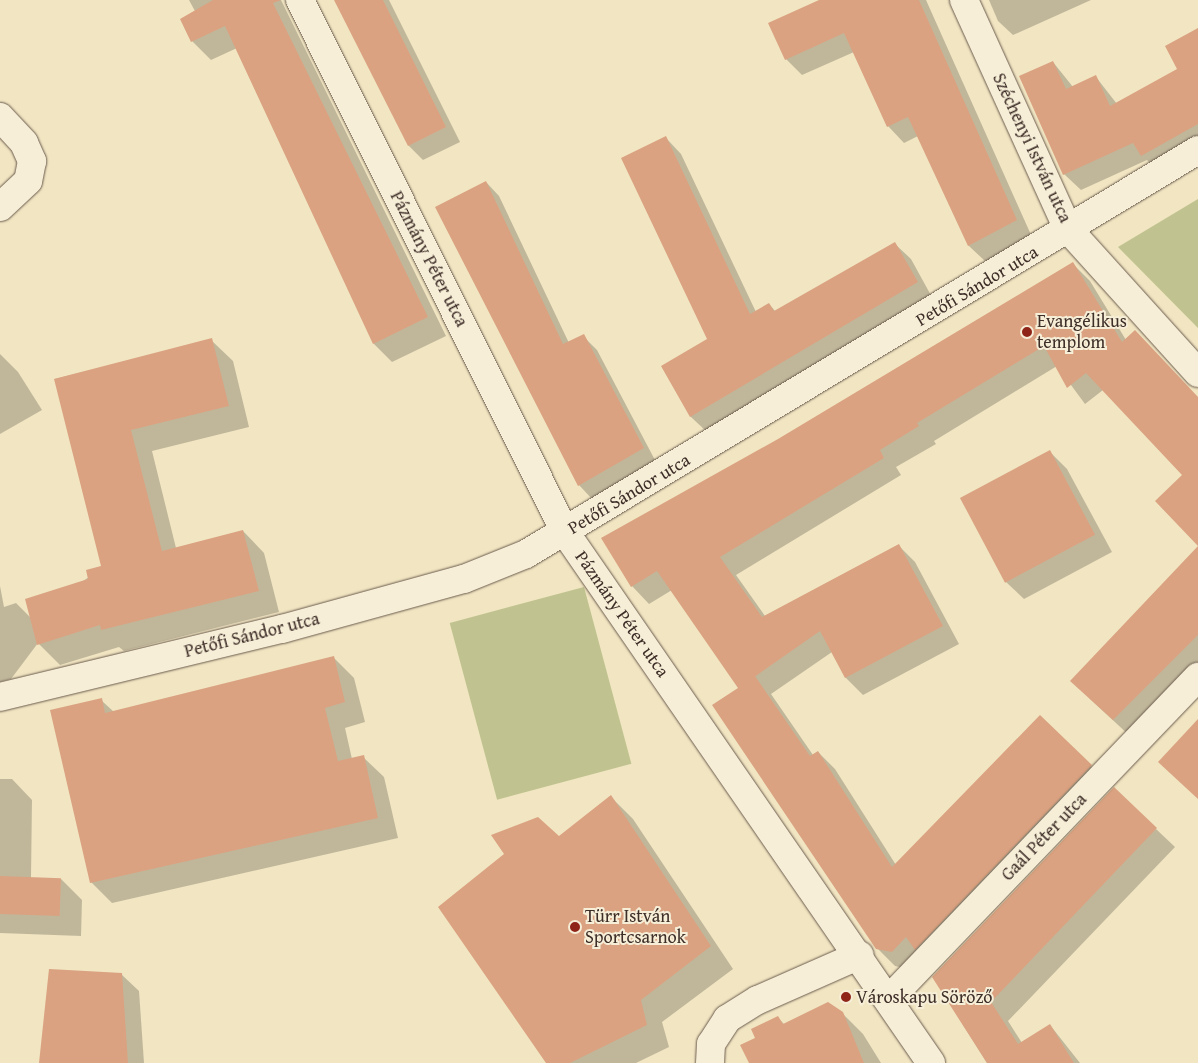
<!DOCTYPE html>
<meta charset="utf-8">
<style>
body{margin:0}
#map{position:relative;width:1198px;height:1063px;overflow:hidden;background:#f1e5c2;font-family:"Gentium Book Plus",serif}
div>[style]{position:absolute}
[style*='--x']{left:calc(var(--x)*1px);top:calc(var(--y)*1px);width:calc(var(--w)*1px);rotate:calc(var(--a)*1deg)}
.green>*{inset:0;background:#c0c38f;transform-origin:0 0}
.shadow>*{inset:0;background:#0003}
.building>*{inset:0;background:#daa281;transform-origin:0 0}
.roads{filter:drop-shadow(0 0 1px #6b5c4e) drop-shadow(0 0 1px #6b5c4e)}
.minor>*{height:28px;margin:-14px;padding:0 14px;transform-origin:14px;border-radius:14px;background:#f6eed7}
.dots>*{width:14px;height:14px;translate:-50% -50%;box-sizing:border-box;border:2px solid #f6eed7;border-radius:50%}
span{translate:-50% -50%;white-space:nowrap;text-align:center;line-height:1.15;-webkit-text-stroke:4px #f6eed7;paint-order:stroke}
.street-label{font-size:18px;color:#3e2e28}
.poi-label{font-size:18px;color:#3e2e28}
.left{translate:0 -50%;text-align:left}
</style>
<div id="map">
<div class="green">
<div style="clip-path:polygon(1198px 199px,1198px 328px,1118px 247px)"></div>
<div style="left:584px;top:587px;width:183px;height:139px;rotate:75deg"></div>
</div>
<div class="shadow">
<div style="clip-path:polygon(189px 0,281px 0,446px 336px,392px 362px,374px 344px,237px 48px,211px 60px,192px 41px,196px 13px)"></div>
<div style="clip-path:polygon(336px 0,389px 0,460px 142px,423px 160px,409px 146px)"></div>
<div style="clip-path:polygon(822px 0,926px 0,1032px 237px,986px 262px,969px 246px,918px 136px,904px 143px,888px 126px,854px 52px,802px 75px,786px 59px)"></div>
<div style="clip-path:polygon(989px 0,1091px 0,1013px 35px,998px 21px)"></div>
<div style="clip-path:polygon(1198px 28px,1198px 150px,1159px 172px,1147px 160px,1081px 190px,1064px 174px,1053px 62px,1073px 87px,1096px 77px,1117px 104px,1179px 69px)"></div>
<div style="clip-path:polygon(666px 138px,681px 154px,756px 312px,769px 304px,776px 312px,895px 244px,911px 259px,933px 299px,707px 432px,691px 417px,662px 367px,709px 340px)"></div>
<div style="clip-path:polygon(486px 182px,499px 196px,569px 343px,583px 336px,597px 350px,656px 462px,592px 499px,579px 485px)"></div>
<div style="clip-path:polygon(1073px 264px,1090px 281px,1126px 340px,1198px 398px,1198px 544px,1184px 475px,1103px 390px,1085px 404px,1057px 366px,934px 441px,936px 444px,896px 467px,901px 475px,736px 575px,765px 616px,898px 545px,915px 562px,959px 644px,863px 695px,846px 678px,832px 652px,771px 694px,813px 755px,818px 752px,835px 769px,896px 865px,1091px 766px,1108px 783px,909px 969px,895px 966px,877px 948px,740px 688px,672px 590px,649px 604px,632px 586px,779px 440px)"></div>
<div style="clip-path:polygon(211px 340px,233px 361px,249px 427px,152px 451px,176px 548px,243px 531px,264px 553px,279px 612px,124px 651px,119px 647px,60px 665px,38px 643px,11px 679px,0 682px,0 586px,4px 607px,16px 603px,31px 618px,103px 567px,55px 379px)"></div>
<div style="clip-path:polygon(0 354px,18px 372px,42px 410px,0 434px)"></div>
<div style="clip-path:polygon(1049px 451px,1067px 469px,1112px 552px,1024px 599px,1006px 582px)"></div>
<div style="clip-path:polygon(1198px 547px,1198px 670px,1131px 737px,1089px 698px)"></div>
<div style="clip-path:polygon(333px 657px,354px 678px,365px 722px,345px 728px,352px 759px,363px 757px,384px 777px,398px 838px,112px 903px,91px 882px,101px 700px,114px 712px)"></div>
<div style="clip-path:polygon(0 779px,12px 779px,32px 800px,31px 878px,61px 879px,82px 900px,81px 936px,0 933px)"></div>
<div style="clip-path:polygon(611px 797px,633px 819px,733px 969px,662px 1022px,669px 1047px,636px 1063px,548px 1063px,559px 837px)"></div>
<div style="clip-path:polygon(1156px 829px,1175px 847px,1008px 1021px,1022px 1043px,1050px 1025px,1080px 1063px,987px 1063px,933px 977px)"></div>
<div style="clip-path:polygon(121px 974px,139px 991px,144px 1063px,40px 1063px)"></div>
<div style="clip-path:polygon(842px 1013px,863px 1034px,881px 1063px,750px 1063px,756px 1039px,778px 1018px,785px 1025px)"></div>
</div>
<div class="building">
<div style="clip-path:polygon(213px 0,281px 0,273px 3px,428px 317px,373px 344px,225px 26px,191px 42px,180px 19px)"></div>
<div style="clip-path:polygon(334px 0,383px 0,446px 127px,408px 146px)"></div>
<div style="clip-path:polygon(819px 0,919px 0,1017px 220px,968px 246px,908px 117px,887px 127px,844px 33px,785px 60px,768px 23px)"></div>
<div style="clip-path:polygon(1198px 28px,1198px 124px,1141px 156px,1133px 143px,1063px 175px,1019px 76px,1053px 61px,1066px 89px,1096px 75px,1110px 106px,1177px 69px,1165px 46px)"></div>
<div style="clip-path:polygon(666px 136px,750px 314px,769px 303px,774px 311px,895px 242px,918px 282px,690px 417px,661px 366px,707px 339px,621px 158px)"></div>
<div style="clip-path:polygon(486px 181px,563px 344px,584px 334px,644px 448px,578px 486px,435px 207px)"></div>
<div style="clip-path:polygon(1073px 262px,1122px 342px,1135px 330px,1198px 397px,1198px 635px,1113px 720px,1070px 681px,1198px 546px,1155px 501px,1182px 475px,1086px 373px,1067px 388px,1044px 346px,917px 423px,919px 426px,880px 450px,884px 458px,720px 557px,762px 617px,899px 544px,943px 626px,845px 678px,820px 631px,740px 687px,755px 676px,810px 756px,818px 751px,892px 867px,1040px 715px,1092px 765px,915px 950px,906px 937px,892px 952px,876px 949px,712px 705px,738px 688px,657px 571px,631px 587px,601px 538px,778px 439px)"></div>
<div style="clip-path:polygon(212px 338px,229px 406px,131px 430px,162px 551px,243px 530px,259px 591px,101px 630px,100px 625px,37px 645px,25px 599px,88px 579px,86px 570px,101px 566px,54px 379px)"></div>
<div style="left:1050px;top:450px;width:96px;height:102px;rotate:62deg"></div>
<div style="clip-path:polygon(334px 656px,345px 702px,325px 708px,338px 761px,364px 755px,378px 818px,90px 883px,50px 710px,102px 698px,105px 713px)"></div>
<div style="clip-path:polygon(1198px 719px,1198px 799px,1158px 762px)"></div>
<div style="clip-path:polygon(1114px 787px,1157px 828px,991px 1002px,1018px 1044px,1050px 1024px,1074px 1063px,987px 1063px,932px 977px)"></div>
<div style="clip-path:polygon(611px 795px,711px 946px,641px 1000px,647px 1025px,570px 1063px,546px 1063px,438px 907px,504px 854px,491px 835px,538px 817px,559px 836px)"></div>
<div style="left:0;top:876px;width:61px;height:38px;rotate:2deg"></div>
<div style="clip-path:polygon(49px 969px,122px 973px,128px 1063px,39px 1063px)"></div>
<div style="clip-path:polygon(828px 1002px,843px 1012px,864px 1063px,749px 1063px,740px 1045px,755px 1038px,751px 1029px,778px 1016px,783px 1024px)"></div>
</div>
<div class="roads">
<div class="minor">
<div style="--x:300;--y:0;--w:594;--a:63.52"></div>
<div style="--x:565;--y:532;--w:645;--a:55.42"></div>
<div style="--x:964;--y:0;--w:252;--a:65.6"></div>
<div style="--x:1068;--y:229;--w:194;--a:47.9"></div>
<div style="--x:0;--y:117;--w:35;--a:47"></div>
<div style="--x:24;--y:143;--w:20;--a:66"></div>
<div style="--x:32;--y:161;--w:20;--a:101"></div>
<div style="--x:28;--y:181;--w:38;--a:137"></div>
<div style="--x:0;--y:697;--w:290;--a:-13.6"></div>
<div style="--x:282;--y:629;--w:189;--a:-15.4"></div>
<div style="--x:464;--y:579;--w:67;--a:-22"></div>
<div style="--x:526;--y:554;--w:784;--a:-31.01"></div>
<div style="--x:890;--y:998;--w:445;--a:-46.2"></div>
<div style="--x:710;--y:1063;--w:19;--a:-87"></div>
<div style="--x:711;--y:1044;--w:30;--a:-57"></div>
<div style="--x:727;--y:1019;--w:36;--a:-32"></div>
<div style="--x:758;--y:1000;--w:111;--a:-23.8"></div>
</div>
</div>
<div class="dots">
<div style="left:1027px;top:332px;background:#8f2418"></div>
<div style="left:575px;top:927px;background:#8f2418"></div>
<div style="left:846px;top:997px;background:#8f2418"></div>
</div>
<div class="street-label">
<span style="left:1032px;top:148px;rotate:65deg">Széchenyi István utca</span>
<span style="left:429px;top:259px;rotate:63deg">Pázmány Péter utca</span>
<span style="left:977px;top:286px;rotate:-31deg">Petőfi Sándor utca</span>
<span style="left:629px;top:494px;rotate:-31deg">Petőfi Sándor utca</span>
<span style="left:622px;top:614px;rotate:55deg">Pázmány Péter utca</span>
<span style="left:252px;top:635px;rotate:-14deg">Petőfi Sándor utca</span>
<span style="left:1044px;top:837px;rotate:-46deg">Gaál Péter utca</span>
</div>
<div class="poi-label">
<span class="left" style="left:1037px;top:332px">Evangélikus<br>templom</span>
<span class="left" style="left:585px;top:927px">Türr István<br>Sportcsarnok</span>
<span class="left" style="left:856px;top:997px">Városkapu Söröző</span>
</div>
</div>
